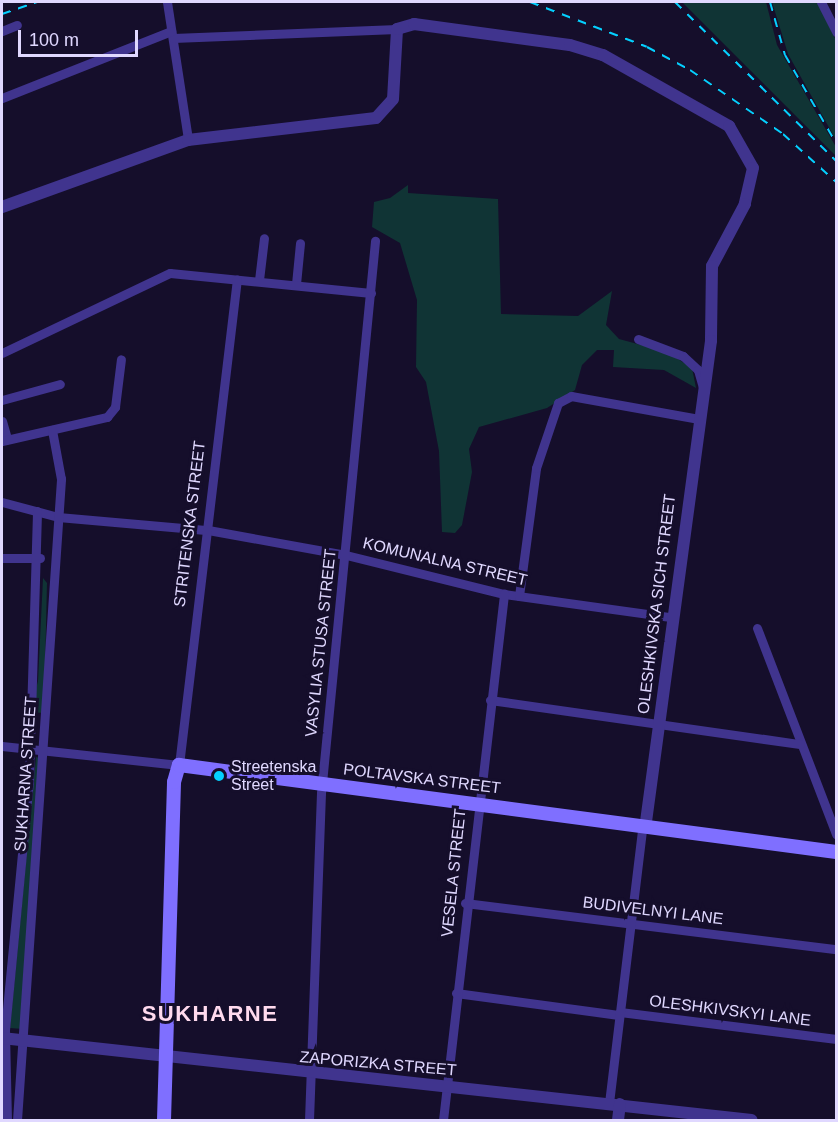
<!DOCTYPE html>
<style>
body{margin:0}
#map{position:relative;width:838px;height:1122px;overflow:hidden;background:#150e2b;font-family:Helvetica,sans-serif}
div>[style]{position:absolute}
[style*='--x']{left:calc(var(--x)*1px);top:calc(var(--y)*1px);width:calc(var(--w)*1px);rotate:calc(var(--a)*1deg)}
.green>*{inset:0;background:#103435}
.minor>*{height:9px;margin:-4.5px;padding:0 4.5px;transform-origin:4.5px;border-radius:4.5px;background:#40348e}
.tertiary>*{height:12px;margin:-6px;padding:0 6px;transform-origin:6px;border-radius:6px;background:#40348e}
.secondary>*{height:14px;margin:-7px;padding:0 7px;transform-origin:7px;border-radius:7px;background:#7f6fff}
.rail>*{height:2px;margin-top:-1px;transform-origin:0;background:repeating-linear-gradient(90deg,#04d0ff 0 9px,transparent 0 17px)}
.dots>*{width:16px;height:16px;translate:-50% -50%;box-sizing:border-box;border:3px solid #150e2b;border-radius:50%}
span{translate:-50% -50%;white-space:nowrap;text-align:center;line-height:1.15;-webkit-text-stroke:6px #150e2b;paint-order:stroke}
.street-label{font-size:16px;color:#e0d8ff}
.poi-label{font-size:16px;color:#e0d8ff}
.left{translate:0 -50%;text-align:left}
.district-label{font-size:22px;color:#ffdaee;font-weight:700;letter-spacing:1.5px}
.frame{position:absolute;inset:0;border:3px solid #e0d8ff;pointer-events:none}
.scale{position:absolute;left:18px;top:30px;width:120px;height:27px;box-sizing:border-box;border:3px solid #e0d8ff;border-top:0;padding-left:8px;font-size:18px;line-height:21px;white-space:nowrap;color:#e0d8ff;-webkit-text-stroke:4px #150e2b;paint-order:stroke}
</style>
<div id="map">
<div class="green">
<div style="clip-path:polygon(682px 2px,766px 2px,777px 45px,836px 147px,836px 156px)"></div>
<div style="clip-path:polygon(772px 2px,817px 2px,836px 40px,836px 140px,788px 54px)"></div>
<div style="clip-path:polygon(408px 185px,408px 193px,498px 199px,501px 314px,578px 316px,612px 291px,606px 325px,619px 339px,667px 352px,692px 368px,696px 388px,664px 370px,613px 367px,614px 350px,597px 350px,582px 365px,575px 390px,547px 408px,479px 427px,469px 449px,472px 472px,462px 525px,455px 533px,442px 532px,439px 451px,426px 382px,416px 367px,417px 300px,400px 243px,372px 227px,374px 202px,390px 198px)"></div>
<div style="clip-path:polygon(43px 578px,47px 583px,44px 713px,30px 712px,38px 681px)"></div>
<div style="clip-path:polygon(36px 757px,39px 758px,23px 1029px,10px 1028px)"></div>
</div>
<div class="minor">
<div style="--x:167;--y:2;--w:140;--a:81.3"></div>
<div style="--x:821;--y:2;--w:34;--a:63"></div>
<div style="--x:2;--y:31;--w:16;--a:-22"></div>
<div style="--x:173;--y:38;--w:224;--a:-2.3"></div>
<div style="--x:2;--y:98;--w:182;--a:-21.6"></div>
<div style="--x:259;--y:280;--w:42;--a:-83.2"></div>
<div style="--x:296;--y:284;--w:41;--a:-84.4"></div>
<div style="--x:638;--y:339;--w:48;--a:20.7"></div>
<div style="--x:683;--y:356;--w:21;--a:43"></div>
<div style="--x:698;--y:370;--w:19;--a:74"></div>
<div style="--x:2;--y:353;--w:186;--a:-25.5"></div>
<div style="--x:170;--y:273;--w:202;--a:5.7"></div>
<div style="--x:2;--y:400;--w:60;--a:-15.4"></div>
<div style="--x:2;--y:421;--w:19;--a:74"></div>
<div style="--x:2;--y:441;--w:108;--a:-12.9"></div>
<div style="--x:107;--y:417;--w:13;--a:-51"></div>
<div style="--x:115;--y:407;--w:48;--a:-82.9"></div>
<div style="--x:2;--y:502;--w:58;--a:15"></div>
<div style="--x:58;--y:517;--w:151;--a:5"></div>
<div style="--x:208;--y:530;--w:140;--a:10.3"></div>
<div style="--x:346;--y:555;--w:163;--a:13.9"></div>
<div style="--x:504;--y:594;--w:168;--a:7.9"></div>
<div style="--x:2;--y:558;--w:38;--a:0"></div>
<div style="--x:519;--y:596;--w:129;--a:-82.4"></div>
<div style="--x:536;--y:468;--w:69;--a:-71.3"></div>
<div style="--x:558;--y:403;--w:15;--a:-28"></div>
<div style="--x:571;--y:396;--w:130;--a:10.2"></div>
<div style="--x:757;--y:628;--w:221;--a:69"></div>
<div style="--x:490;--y:700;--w:313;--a:8.1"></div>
<div style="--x:2;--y:746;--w:178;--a:6.1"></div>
<div style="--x:179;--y:765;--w:489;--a:-83.2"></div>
<div style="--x:465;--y:903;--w:374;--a:7.1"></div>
<div style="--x:456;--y:993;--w:164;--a:7.7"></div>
<div style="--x:620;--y:1012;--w:218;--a:7.1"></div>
<div style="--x:609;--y:1103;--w:281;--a:-83.1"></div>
<div style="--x:7;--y:1120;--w:90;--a:-91.3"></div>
<div style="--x:5;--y:1030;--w:249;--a:-84.5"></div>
<div style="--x:29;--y:782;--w:271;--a:-88.3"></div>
<div style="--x:17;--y:1120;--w:643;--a:-86.07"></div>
<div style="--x:61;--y:479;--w:50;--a:-100.4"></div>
<div style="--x:309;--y:1120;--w:327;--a:-87.9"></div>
<div style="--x:321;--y:793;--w:555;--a:-84.41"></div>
<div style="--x:443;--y:1120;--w:530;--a:-83.38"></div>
</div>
<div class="tertiary">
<div style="--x:2;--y:207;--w:198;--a:-19.8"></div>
<div style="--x:188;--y:140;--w:189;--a:-6.7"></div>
<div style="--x:376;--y:118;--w:25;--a:-48"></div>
<div style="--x:393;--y:99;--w:70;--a:-86.7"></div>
<div style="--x:397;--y:29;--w:18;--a:-16"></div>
<div style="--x:414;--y:24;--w:157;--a:7.7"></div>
<div style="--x:570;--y:45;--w:34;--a:17"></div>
<div style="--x:603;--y:55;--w:145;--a:29.4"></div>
<div style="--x:729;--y:126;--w:48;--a:60.3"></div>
<div style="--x:753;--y:168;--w:37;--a:103"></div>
<div style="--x:745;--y:204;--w:70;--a:118"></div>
<div style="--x:712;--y:266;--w:75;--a:90.8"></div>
<div style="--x:711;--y:341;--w:487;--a:97.7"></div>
<div style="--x:2;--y:1038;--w:754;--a:6.24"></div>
<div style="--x:618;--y:1120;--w:16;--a:-83"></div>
</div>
<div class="secondary">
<div style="--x:164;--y:1120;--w:338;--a:-88.3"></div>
<div style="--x:174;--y:782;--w:18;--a:-74"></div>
<div style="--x:179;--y:765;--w:663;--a:7.54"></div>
</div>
<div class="rail">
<div style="--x:530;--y:2;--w:125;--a:21"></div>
<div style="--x:647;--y:47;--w:49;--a:28.1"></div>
<div style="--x:690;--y:70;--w:113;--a:34.5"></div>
<div style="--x:783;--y:134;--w:72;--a:42.2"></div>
<div style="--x:675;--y:2;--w:226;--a:44.6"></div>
<div style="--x:770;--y:2;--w:55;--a:74.2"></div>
<div style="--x:785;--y:55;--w:102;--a:59.9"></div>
<div style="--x:2;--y:14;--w:37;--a:-19"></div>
</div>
<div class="dots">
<div style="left:219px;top:776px;background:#04d0ff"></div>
</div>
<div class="street-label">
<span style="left:190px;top:524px;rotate:-83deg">STRITENSKA STREET</span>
<span style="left:445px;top:562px;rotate:13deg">KOMUNALNA STREET</span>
<span style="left:657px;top:604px;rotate:-83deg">OLESHKIVSKA SICH STREET</span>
<span style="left:321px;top:643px;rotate:-84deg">VASYLIA STUSA STREET</span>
<span style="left:26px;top:774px;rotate:-86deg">SUKHARNA STREET</span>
<span style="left:422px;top:779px;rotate:7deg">POLTAVSKA STREET</span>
<span style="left:454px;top:873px;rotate:-84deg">VESELA STREET</span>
<span style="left:653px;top:911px;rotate:7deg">BUDIVELNYI LANE</span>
<span style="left:730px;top:1011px;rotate:7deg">OLESHKIVSKYI LANE</span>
<span style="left:378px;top:1064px;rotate:5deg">ZAPORIZKA STREET</span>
</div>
<div class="poi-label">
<span class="left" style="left:231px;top:776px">Streetenska<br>Street</span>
</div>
<div class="district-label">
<span style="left:210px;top:1014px">SUKHARNE</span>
</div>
<div class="frame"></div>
<div class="scale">100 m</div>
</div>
